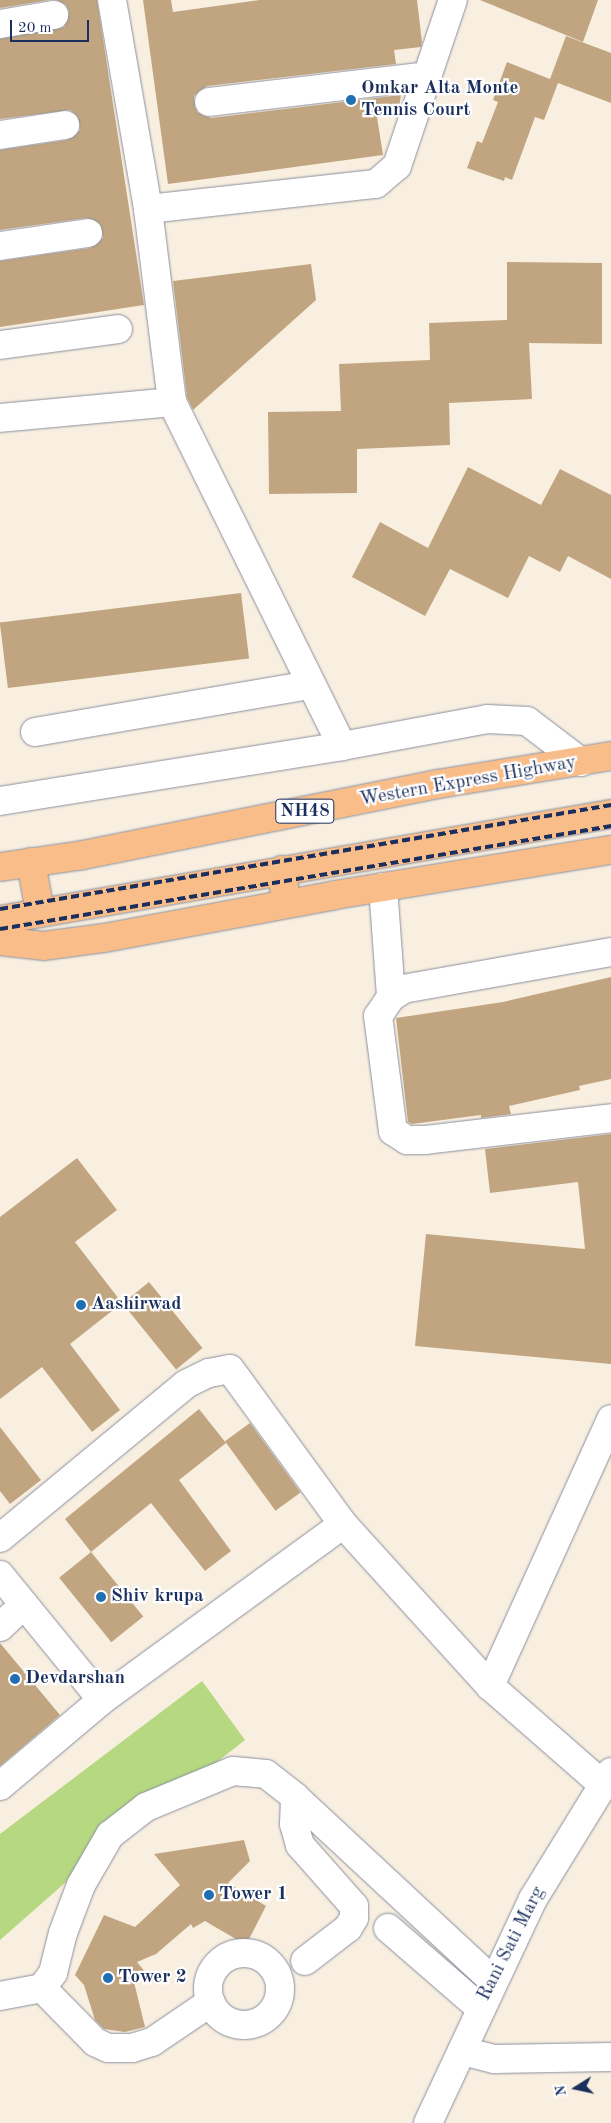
<!DOCTYPE html>
<style>
body{margin:0}
#map{position:relative;width:611px;height:2123px;overflow:hidden;background:#f8efe0;font-family:"Old Standard TT",serif}
div>[style]{position:absolute}
[style*='--x']{left:calc(var(--x)*1px);top:calc(var(--y)*1px);width:calc(var(--w)*1px);rotate:calc(var(--a)*1deg)}
.green>*{inset:0;background:#b5d880}
.building>*{inset:0;background:#c1a580;transform-origin:0 0}
.roads{filter:drop-shadow(0 0 1px #8a8f9f) drop-shadow(0 0 1px #8a8f9f)}
.minor>*{height:28px;margin:-14px;padding:0 14px;transform-origin:14px;border-radius:14px;background:#fff}
.minor>.ring{margin:-14px;padding:0;box-sizing:content-box;background:none;border:28px solid #fff;border-radius:50%}
.major>*{height:28px;margin:-14px;padding:0 14px;transform-origin:14px;border-radius:14px;background:#f8bd89}
.highway>*{height:28px;margin:-14px;padding:0 14px;transform-origin:14px;border-radius:14px;background:#f8bd89}
.rail>*{height:4px;margin-top:-2px;transform-origin:0;background:repeating-linear-gradient(90deg,#1b2f5e 0 8px,transparent 0 12px)}
.dots>*{width:14px;height:14px;translate:-50% -50%;box-sizing:border-box;border:2px solid #fff;border-radius:50%}
span{translate:-50% -50%;white-space:nowrap;text-align:center;line-height:1.15;-webkit-text-stroke:4.5px #fff;paint-order:stroke}
.shield-label span{padding:1px 4px;background:#fff;border:1px solid;border-radius:4px;-webkit-text-stroke-width:0}
.shield-label{font-size:18px;color:#1b2f5e;font-weight:700}
.poi-label{font-size:19px;color:#1b2f5e;font-weight:700}
.left{translate:0 -50%;text-align:left}
.street-label{font-size:19px;color:#1b2f5e}
.north{position:absolute;left:551px;top:2063px;width:50px;height:50px;-webkit-text-stroke:4px #fff;paint-order:stroke;rotate:260deg;font-size:14px;font-weight:700;line-height:20px;text-align:center;color:#1b2f5e}
.north::after{content:'';display:block;margin:auto;width:18px;height:22px;background:#1b2f5e;clip-path:polygon(50% 0,100% 100%,50% 72%,0 100%)}
.scale{position:absolute;left:10px;top:20px;width:79px;height:22px;box-sizing:border-box;border:2px solid #1b2f5e;border-top:0;padding-left:6px;font-size:15px;line-height:18px;white-space:nowrap;color:#1b2f5e;-webkit-text-stroke:4px #fff;paint-order:stroke}
</style>
<div id="map">
<div class="green">
<div style="clip-path:polygon(202px 1681px,245px 1740px,82px 1868px,0 1940px,0 1834px)"></div>
</div>
<div class="building">
<div style="clip-path:polygon(0 0,49px 0,0 8px)"></div>
<div style="clip-path:polygon(56px 0,97px 0,144px 305px,0 327px,0 261px,90px 248px,103px 238px,100px 224px,86px 218px,0 230px,0 150px,67px 140px,80px 130px,77px 116px,70px 110px,0 119px,0 39px,64px 27px,69px 12px,66px 5px)"></div>
<div style="clip-path:polygon(143px 0,171px 0,173px 12px,260px 0,417px 0,422px 42px,421px 47px,394px 50px,396px 64px,207px 86px,194px 96px,197px 112px,211px 118px,401px 95px,398px 114px,377px 117px,383px 155px,168px 184px)"></div>
<div style="clip-path:polygon(480px 0,598px 0,583px 42px)"></div>
<div style="clip-path:polygon(566px 36px,611px 53px,611px 103px,558px 83px,544px 120px,535px 117px,512px 180px,505px 177px,504px 181px,467px 168px,477px 141px,482px 143px,498px 102px,493px 100px,507px 62px,550px 79px)"></div>
<div style="clip-path:polygon(507px 262px,602px 263px,602px 344px,529px 343px,532px 399px,449px 403px,450px 445px,357px 449px,357px 493px,269px 494px,268px 412px,341px 411px,339px 364px,430px 360px,429px 323px,507px 320px)"></div>
<div style="clip-path:polygon(311px 264px,316px 300px,193px 410px,187px 397px,173px 281px)"></div>
<div style="clip-path:polygon(468px 467px,541px 505px,560px 469px,611px 495px,611px 579px,568px 556px,560px 572px,529px 556px,508px 598px,450px 569px,425px 616px,352px 577px,380px 522px,428px 548px)"></div>
<div style="left:241px;top:593px;width:66px;height:243px;rotate:83deg"></div>
<div style="clip-path:polygon(611px 977px,611px 1079px,579px 1086px,580px 1090px,509px 1106px,511px 1114px,481px 1118px,481px 1115px,412px 1124px,408px 1122px,396px 1018px,503px 1002px)"></div>
<div style="clip-path:polygon(611px 1134px,611px 1364px,415px 1346px,426px 1234px,585px 1249px,578px 1182px,490px 1193px,485px 1149px)"></div>
<div style="clip-path:polygon(77px 1158px,117px 1210px,75px 1242px,122px 1303px,70px 1344px,120px 1410px,92px 1432px,42px 1367px,0 1399px,0 1217px)"></div>
<div style="left:149px;top:1282px;width:85px;height:34px;rotate:51deg"></div>
<div style="clip-path:polygon(199px 1409px,226px 1443px,179px 1480px,231px 1551px,205px 1571px,151px 1503px,91px 1552px,65px 1519px)"></div>
<div style="left:250px;top:1423px;width:86px;height:31px;rotate:54deg"></div>
<div style="clip-path:polygon(0 1427px,41px 1480px,10px 1504px,0 1491px)"></div>
<div style="left:91px;top:1552px;width:83px;height:41px;rotate:51deg"></div>
<div style="clip-path:polygon(0 1643px,60px 1715px,0 1766px)"></div>
<div style="clip-path:polygon(244px 1840px,250px 1861px,228px 1883px,266px 1906px,246px 1945px,205px 1921px,193px 1928px,191px 1924px,156px 1954px,137px 1962px,146px 1973px,134px 1982px,145px 2027px,125px 2032px,104px 2029px,95px 2020px,84px 1985px,75px 1975px,104px 1915px,135px 1927px,180px 1885px,154px 1854px)"></div>
</div>
<div class="roads">
<div class="minor">
<div style="--x:112;--y:0;--w:212;--a:80.2"></div>
<div style="--x:148;--y:209;--w:194;--a:82.9"></div>
<div style="--x:172;--y:402;--w:384;--a:63.7"></div>
<div style="--x:0;--y:24;--w:55;--a:-9.5"></div>
<div style="--x:209;--y:102;--w:220;--a:-6.8"></div>
<div style="--x:0;--y:135;--w:66;--a:-8.7"></div>
<div style="--x:148;--y:209;--w:229;--a:-6.3"></div>
<div style="--x:376;--y:184;--w:28;--a:-41"></div>
<div style="--x:397;--y:166;--w:175;--a:-71.4"></div>
<div style="--x:0;--y:246;--w:89;--a:-8.4"></div>
<div style="--x:0;--y:345;--w:119;--a:-7.7"></div>
<div style="--x:0;--y:418;--w:173;--a:-5.3"></div>
<div style="--x:35;--y:732;--w:280;--a:-9.7"></div>
<div style="--x:0;--y:801;--w:346;--a:-9.1"></div>
<div style="--x:342;--y:746;--w:147;--a:-10.5"></div>
<div style="--x:487;--y:719;--w:40;--a:2.9"></div>
<div style="--x:527;--y:721;--w:68;--a:37.2"></div>
<div style="--x:383;--y:887;--w:110;--a:85.8"></div>
<div style="--x:611;--y:952;--w:210;--a:169.9"></div>
<div style="--x:404;--y:989;--w:15;--a:148"></div>
<div style="--x:391;--y:997;--w:23;--a:124"></div>
<div style="--x:378;--y:1016;--w:116;--a:82.6"></div>
<div style="--x:393;--y:1131;--w:17;--a:33"></div>
<div style="--x:407;--y:1140;--w:18;--a:0"></div>
<div style="--x:425;--y:1140;--w:187;--a:-6.7"></div>
<div style="--x:0;--y:1538;--w:241;--a:-39.6"></div>
<div style="--x:186;--y:1384;--w:25;--a:-26"></div>
<div style="--x:209;--y:1373;--w:21;--a:-11"></div>
<div style="--x:230;--y:1369;--w:192;--a:53.9"></div>
<div style="--x:343;--y:1524;--w:219;--a:47.8"></div>
<div style="--x:490;--y:1686;--w:150;--a:41.2"></div>
<div style="--x:0;--y:1575;--w:161;--a:50.8"></div>
<div style="--x:0;--y:1627;--w:33;--a:-43"></div>
<div style="--x:490;--y:1686;--w:293;--a:-65.6"></div>
<div style="--x:0;--y:1786;--w:133;--a:-40.1"></div>
<div style="--x:102;--y:1700;--w:298;--a:-36.1"></div>
<div style="--x:295;--y:1797;--w:27;--a:92"></div>
<div style="--x:294;--y:1824;--w:22;--a:74"></div>
<div style="--x:300;--y:1845;--w:81;--a:48.5"></div>
<div style="--x:354;--y:1906;--w:12;--a:90"></div>
<div style="--x:354;--y:1918;--w:12;--a:121"></div>
<div style="--x:348;--y:1928;--w:54;--a:142.5"></div>
<div style="--x:388;--y:1928;--w:122;--a:41"></div>
<div class="ring" style="left:208px;top:1953px;width:44px;height:44px"></div>
<div style="--x:42;--y:1988;--w:76;--a:45.5"></div>
<div style="--x:95;--y:2042;--w:14;--a:25"></div>
<div style="--x:108;--y:2048;--w:24;--a:0"></div>
<div style="--x:132;--y:2048;--w:21;--a:-17"></div>
<div style="--x:152;--y:2042;--w:71;--a:-34.1"></div>
<div style="--x:0;--y:1996;--w:43;--a:-10.8"></div>
<div style="--x:42;--y:1988;--w:19;--a:-54"></div>
<div style="--x:53;--y:1973;--w:41;--a:-76"></div>
<div style="--x:63;--y:1933;--w:51;--a:-69.4"></div>
<div style="--x:81;--y:1885;--w:58;--a:-59.9"></div>
<div style="--x:110;--y:1835;--w:46;--a:-37.9"></div>
<div style="--x:146;--y:1807;--w:94;--a:-22.5"></div>
<div style="--x:233;--y:1771;--w:33;--a:5"></div>
<div style="--x:266;--y:1774;--w:37;--a:38"></div>
<div style="--x:295;--y:1797;--w:270;--a:42.9"></div>
<div style="--x:462;--y:2051;--w:33;--a:14"></div>
<div style="--x:494;--y:2059;--w:117;--a:-1"></div>
<div style="--x:428;--y:2123;--w:247;--a:-64.9"></div>
<div style="--x:533;--y:1899;--w:149;--a:-58.4"></div>
</div>
<div class="major">
<div style="--x:0;--y:941;--w:43;--a:6.6"></div>
<div style="--x:43;--y:946;--w:62;--a:-7.5"></div>
<div style="--x:104;--y:938;--w:235;--a:-10.5"></div>
<div style="--x:335;--y:895;--w:280;--a:-9.3"></div>
</div>
<div class="highway">
<div style="--x:31;--y:862;--w:51;--a:79.8"></div>
<div style="--x:0;--y:867;--w:84;--a:-8.2"></div>
<div style="--x:83;--y:855;--w:362;--a:-11.3"></div>
<div style="--x:438;--y:784;--w:175;--a:-9.2"></div>
<div style="--x:282;--y:870;--w:34;--a:83"></div>
<div style="--x:0;--y:920;--w:620;--a:-9.84"></div>
</div>
</div>
<div class="rail">
<div style="--x:0;--y:909;--w:620;--a:-9.66"></div>
<div style="--x:0;--y:929;--w:620;--a:-9.57"></div>
</div>
<div class="dots">
<div style="left:351px;top:100px;background:#1f6fb2"></div>
<div style="left:81px;top:1305px;background:#1f6fb2"></div>
<div style="left:101px;top:1597px;background:#1f6fb2"></div>
<div style="left:15px;top:1679px;background:#1f6fb2"></div>
<div style="left:209px;top:1895px;background:#1f6fb2"></div>
<div style="left:108px;top:1978px;background:#1f6fb2"></div>
</div>
<div class="shield-label">
<span style="left:305px;top:811px">NH48</span>
</div>
<div class="poi-label">
<span class="left" style="left:361px;top:100px">Omkar Alta Monte<br>Tennis Court</span>
<span class="left" style="left:91px;top:1305px">Aashirwad</span>
<span class="left" style="left:111px;top:1597px">Shiv krupa</span>
<span class="left" style="left:25px;top:1679px">Devdarshan</span>
<span class="left" style="left:219px;top:1895px">Tower 1</span>
<span class="left" style="left:118px;top:1978px">Tower 2</span>
</div>
<div class="street-label">
<span style="left:468px;top:782px;rotate:-10deg">Western Express Highway</span>
<span style="left:512px;top:1944px;rotate:-63deg">Rani Sati Marg</span>
</div>
<div class="north">N</div>
<div class="scale">20 m</div>
</div>
